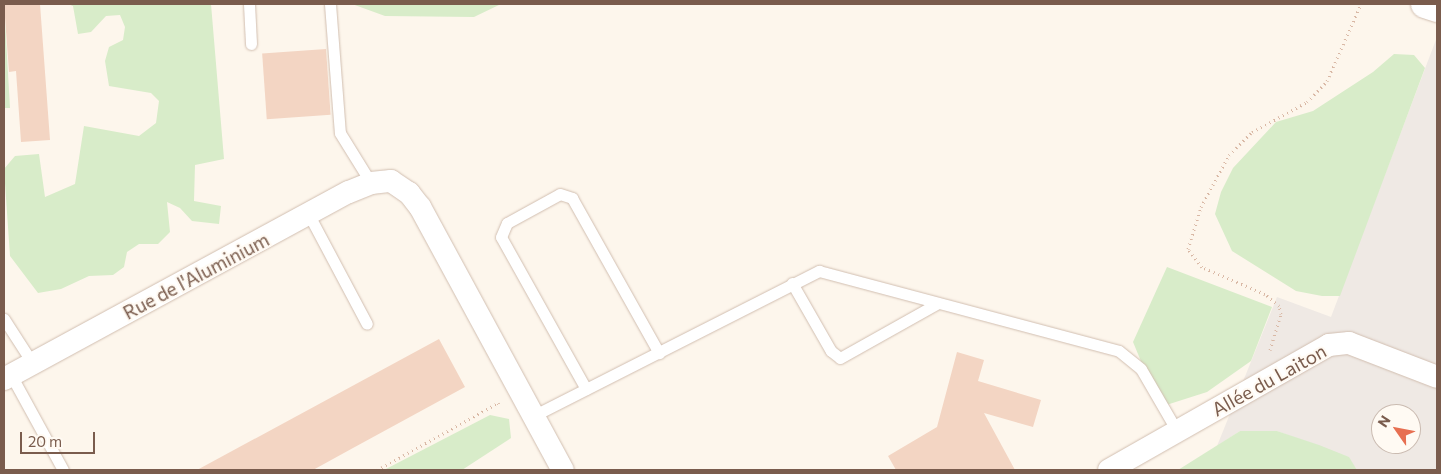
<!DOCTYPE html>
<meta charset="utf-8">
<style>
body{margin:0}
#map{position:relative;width:1441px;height:474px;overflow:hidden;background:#fdf6ec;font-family:Commissioner,sans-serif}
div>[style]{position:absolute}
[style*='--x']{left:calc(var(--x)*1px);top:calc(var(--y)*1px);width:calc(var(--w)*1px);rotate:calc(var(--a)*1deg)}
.industrial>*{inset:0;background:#efe9e4}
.green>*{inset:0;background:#d8ecc9}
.building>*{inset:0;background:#f3d5c3;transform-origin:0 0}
.path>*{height:3px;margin-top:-1.5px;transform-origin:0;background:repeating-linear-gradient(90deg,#d9b8a5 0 1px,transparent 0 5px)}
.roads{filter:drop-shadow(0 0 1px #d1beb0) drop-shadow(0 0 1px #d1beb0)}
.service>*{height:11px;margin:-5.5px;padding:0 5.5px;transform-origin:5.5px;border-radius:5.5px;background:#fff}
.minor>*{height:22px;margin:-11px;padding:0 11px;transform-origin:11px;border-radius:11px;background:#fff}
.tertiary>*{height:28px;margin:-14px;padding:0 14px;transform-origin:14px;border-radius:14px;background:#fff}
span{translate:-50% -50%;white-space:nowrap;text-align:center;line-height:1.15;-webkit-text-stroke:4px #fffaf3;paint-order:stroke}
.street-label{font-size:19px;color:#7a5c4d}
.frame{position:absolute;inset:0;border:5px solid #7a5c4d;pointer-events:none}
.north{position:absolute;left:1371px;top:404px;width:50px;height:50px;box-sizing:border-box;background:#fffaf3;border:1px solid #cabbb1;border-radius:50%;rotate:303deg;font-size:14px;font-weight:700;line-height:20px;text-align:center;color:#7a5c4d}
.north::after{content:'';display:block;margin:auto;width:18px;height:22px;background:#e76f51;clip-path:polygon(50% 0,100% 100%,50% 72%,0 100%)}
.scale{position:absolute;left:20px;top:432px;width:75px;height:22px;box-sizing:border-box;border:2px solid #7a5c4d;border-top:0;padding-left:6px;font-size:15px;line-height:18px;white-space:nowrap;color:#7a5c4d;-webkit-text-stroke:4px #fffaf3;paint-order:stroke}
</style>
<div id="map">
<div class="industrial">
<div style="clip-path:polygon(evenodd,1437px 37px,1437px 470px,1357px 470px,1348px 457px,1277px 431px,1240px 431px,1217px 446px,1277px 297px,1331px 317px,1437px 37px,1381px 414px,1411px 414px,1411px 444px,1381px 444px,1381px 414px)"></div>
</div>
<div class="green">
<div style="clip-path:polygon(4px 4px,10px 108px,4px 108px)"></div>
<div style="clip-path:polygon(68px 4px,211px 4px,224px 159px,195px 165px,194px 201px,221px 206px,219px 224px,192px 221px,180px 208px,167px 202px,170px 232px,158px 244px,139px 244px,127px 252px,124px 267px,113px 275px,89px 276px,61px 289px,38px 293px,10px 256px,4px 169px,15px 156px,39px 154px,45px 197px,75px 184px,84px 126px,139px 136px,156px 123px,159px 101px,151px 93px,109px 86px,105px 61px,109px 47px,123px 40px,125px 27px,120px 15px,106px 16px,91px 32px,78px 34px,73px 6px)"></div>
<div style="clip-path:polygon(352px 4px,501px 4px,474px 17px,385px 16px)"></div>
<div style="clip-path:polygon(1394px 54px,1414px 55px,1425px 68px,1340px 296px,1322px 296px,1296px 291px,1232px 251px,1215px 214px,1221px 192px,1233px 168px,1276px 122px,1313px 111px,1373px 72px)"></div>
<div style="clip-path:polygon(1167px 267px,1272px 307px,1251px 361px,1207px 392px,1160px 407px,1133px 342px)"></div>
<div style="clip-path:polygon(490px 415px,509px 419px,511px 438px,462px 470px,384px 470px)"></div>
<div style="clip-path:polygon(1240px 431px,1277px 431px,1319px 445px,1349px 457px,1357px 470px,1178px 470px)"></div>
</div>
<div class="building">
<div style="clip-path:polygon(4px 4px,40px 4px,50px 140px,21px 142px,16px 71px,9px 72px)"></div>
<div style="left:326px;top:49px;width:66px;height:64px;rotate:86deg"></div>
<div style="clip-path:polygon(439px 339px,465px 387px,353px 448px,313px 470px,197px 470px)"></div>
<div style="clip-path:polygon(957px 352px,984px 360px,978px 381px,1041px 400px,1033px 427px,984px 413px,1015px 470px,896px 470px,888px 456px,937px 427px)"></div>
</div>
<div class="path">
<div style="--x:1270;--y:350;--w:38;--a:-73"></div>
<div style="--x:1281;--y:314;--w:8;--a:-104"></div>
<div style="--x:1279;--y:306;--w:18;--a:-139"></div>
<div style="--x:1265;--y:294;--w:69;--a:-156.8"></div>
<div style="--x:1202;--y:267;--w:23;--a:-128"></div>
<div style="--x:1188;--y:249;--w:44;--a:-72.8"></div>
<div style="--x:1201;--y:207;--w:59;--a:-61.7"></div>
<div style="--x:1229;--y:155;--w:33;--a:-45"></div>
<div style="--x:1252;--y:132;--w:63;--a:-28.6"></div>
<div style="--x:1307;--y:102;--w:29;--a:-46"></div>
<div style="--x:1327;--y:81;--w:84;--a:-66.2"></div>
<div style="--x:377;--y:470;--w:138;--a:-29"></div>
<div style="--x:498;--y:403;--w:4;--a:56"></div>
</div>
<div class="roads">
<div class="service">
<div style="--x:249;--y:4;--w:40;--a:87.1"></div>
<div style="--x:330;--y:4;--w:129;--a:85.6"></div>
<div style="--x:340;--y:133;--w:59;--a:58.2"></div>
<div style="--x:309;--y:215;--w:123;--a:62"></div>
<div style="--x:792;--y:283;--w:78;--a:60.2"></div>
<div style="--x:831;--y:351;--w:11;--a:38"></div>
<div style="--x:840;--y:358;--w:112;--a:-29.3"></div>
<div style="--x:4;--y:319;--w:54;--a:57.2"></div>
<div style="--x:11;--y:375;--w:108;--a:61.3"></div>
<div style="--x:586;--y:389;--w:174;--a:-119.2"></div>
<div style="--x:501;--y:237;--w:15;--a:-67"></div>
<div style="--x:507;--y:223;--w:60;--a:-28.7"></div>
<div style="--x:560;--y:194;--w:13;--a:18"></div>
<div style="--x:572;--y:198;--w:178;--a:60.7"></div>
<div style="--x:533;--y:416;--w:321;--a:-26.9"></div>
<div style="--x:819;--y:271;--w:310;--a:14.9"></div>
<div style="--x:1119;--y:351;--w:28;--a:39"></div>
<div style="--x:1141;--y:369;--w:72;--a:59.9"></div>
</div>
<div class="minor">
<div style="--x:4;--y:379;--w:392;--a:-28.5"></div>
<div style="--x:349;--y:192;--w:24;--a:-22"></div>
<div style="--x:371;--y:183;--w:20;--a:-6"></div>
<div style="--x:391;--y:181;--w:22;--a:34"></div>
<div style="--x:409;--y:193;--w:18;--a:52"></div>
<div style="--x:420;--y:207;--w:299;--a:61.5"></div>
<div style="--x:1109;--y:470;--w:253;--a:-29.6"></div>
<div style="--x:1329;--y:345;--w:20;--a:-6"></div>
<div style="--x:1349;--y:343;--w:94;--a:21.1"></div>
</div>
<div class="tertiary">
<div style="--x:1425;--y:4;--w:13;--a:18"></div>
</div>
</div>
<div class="street-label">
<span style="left:196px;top:276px;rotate:-28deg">Rue de l'Aluminium</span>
<span style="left:1269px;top:380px;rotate:-29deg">Allée du Laiton</span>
</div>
<div class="frame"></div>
<div class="north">N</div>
<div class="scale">20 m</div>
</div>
